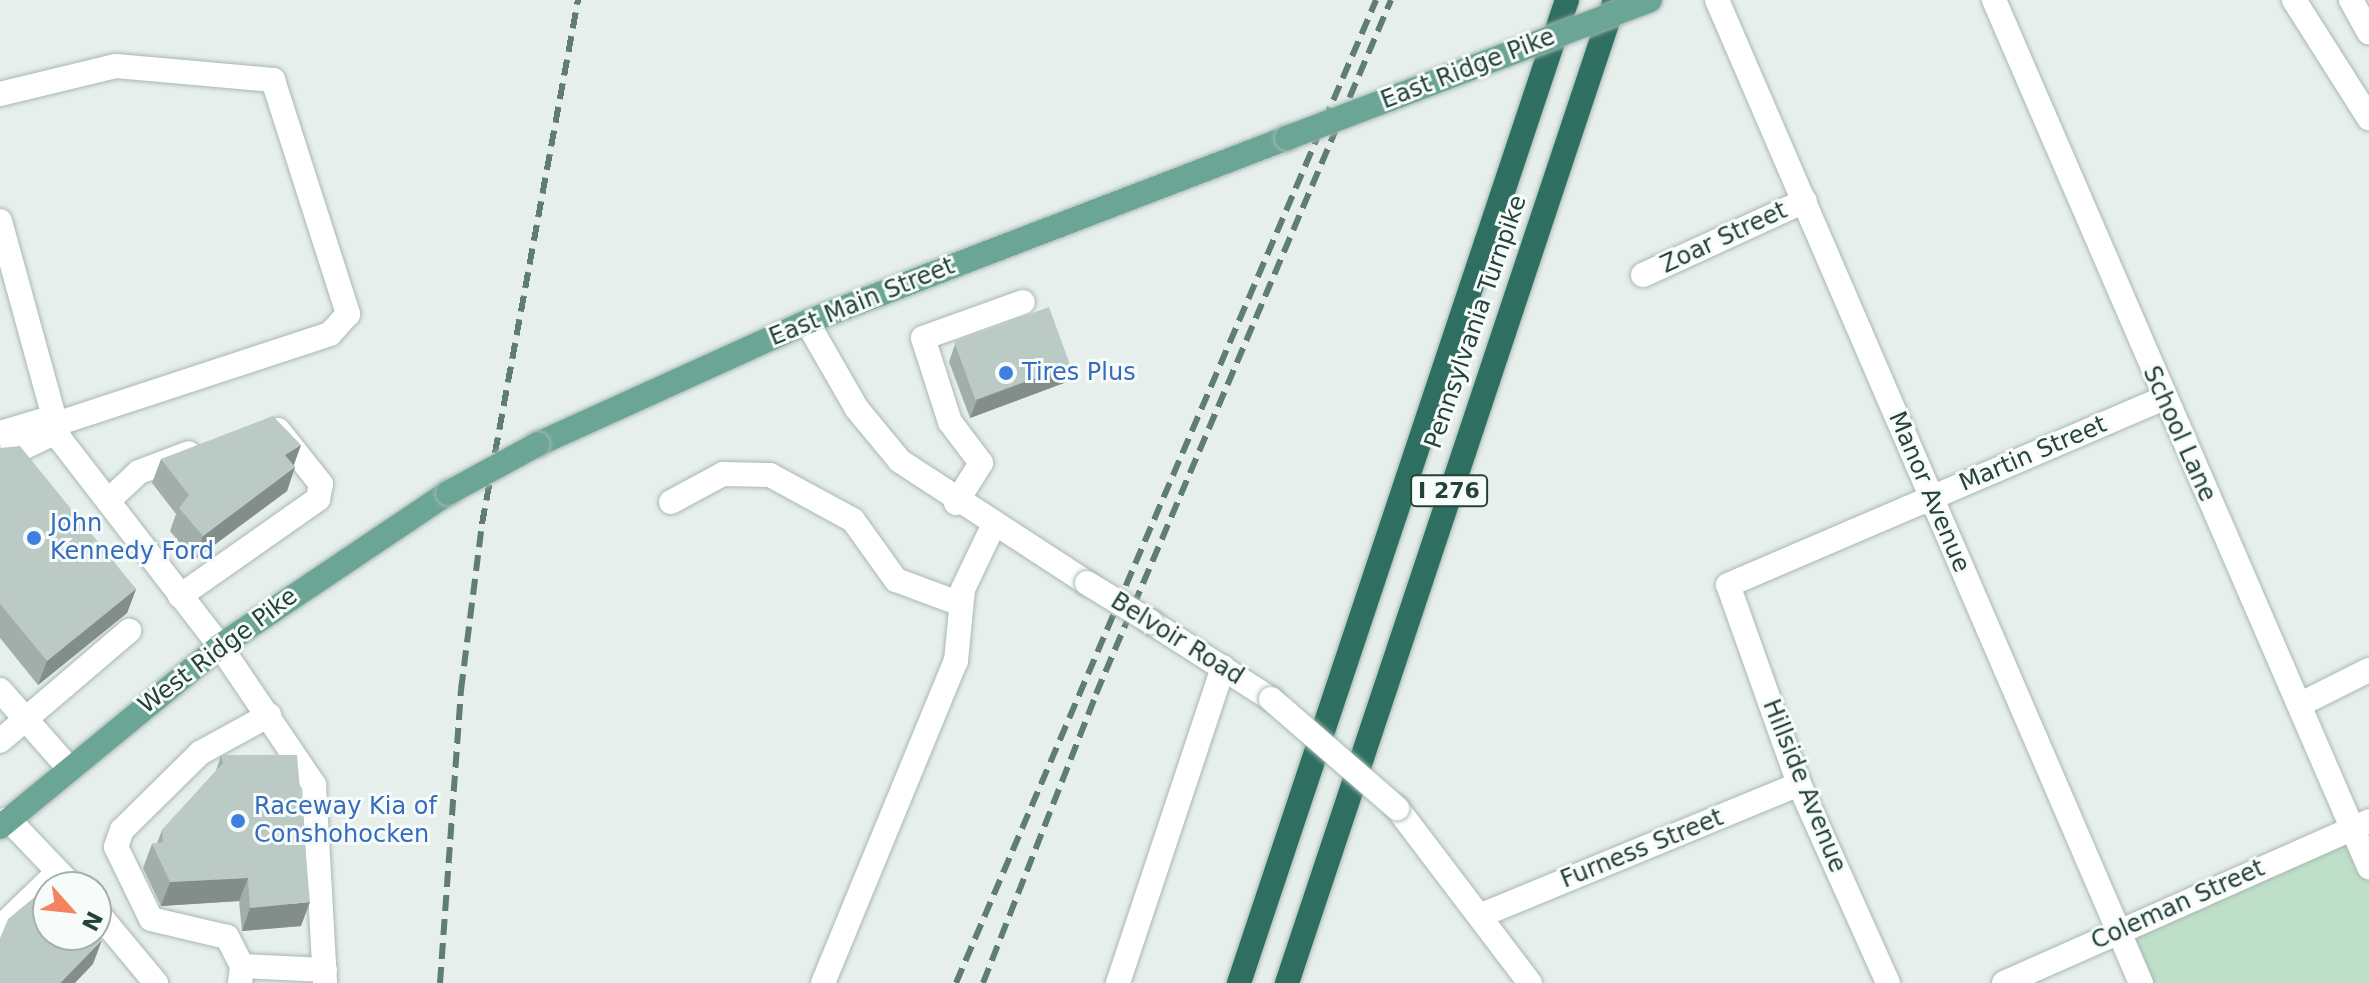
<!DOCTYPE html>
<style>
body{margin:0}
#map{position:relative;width:2369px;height:983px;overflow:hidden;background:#e6efeb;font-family:"DejaVu Sans",sans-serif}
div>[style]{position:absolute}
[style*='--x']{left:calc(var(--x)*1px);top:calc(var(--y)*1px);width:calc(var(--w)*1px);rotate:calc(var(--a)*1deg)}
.green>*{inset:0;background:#bfe0c8}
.roads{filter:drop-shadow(0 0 2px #a8b8b2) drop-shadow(0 0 2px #a8b8b2)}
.minor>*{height:24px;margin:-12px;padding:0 12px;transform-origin:12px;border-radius:12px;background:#fff}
.major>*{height:24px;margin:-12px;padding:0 12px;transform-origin:12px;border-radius:12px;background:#6aa596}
.highway>*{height:24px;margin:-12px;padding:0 12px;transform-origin:12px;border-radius:12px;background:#2f6f62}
.rail>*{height:6px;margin-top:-3px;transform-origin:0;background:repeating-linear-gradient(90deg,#5f7d75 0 16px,transparent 0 24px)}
.bridges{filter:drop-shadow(0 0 2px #a8b8b2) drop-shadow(0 0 2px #a8b8b2)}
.minor-bridge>*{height:24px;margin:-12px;padding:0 12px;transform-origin:12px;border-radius:12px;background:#fff}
.major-bridge>*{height:24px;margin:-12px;padding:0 12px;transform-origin:12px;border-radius:12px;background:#6aa596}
.wall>*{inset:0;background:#a1aea9}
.shaded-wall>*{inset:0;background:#838d89}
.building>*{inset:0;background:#bbcac4;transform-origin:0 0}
.dots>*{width:22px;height:22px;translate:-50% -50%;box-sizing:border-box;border:4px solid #f7fbf9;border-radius:50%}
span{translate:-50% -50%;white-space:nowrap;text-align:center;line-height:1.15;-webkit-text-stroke:6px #f7fbf9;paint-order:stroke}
.shield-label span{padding:2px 6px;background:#f7fbf9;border:2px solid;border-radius:6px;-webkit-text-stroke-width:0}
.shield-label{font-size:22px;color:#24423a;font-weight:700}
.street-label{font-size:24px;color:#24423a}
.shop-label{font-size:24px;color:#366cbe}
.left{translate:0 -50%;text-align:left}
.north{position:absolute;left:32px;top:871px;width:80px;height:80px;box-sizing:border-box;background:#f7fbf9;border:2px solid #a3b1ad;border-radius:50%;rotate:117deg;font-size:22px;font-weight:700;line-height:32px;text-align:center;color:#24423a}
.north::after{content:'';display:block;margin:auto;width:28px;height:36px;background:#f4845f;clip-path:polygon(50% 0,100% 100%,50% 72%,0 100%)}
</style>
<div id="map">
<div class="green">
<div style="clip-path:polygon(2353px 828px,2369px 867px,2369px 983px,2141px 983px,2119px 932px)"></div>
</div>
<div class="roads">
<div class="minor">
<div style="--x:1717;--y:0;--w:1071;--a:66.67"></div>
<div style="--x:1994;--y:0;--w:945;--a:66.61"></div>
<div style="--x:2294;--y:0;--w:140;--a:57.6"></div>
<div style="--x:2351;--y:0;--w:37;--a:61"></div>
<div style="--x:0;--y:94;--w:119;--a:-13.6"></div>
<div style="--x:116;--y:66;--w:158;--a:5.1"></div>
<div style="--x:273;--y:80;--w:246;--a:72.2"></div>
<div style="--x:348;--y:314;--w:27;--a:132"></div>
<div style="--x:330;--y:334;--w:288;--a:161.8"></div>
<div style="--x:0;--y:221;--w:226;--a:74.6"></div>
<div style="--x:60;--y:439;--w:262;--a:52.3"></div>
<div style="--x:220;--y:646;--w:168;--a:55.9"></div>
<div style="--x:314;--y:785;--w:198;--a:86.8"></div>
<div style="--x:1643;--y:275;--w:178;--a:-24.6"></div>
<div style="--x:807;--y:322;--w:100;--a:60.1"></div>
<div style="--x:857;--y:409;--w:67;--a:50.4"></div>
<div style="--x:900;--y:461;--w:223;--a:33.1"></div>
<div style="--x:0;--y:433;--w:56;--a:-16.5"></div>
<div style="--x:0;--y:459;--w:64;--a:-25.8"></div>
<div style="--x:108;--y:501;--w:42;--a:-43.1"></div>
<div style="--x:139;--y:472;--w:53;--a:-20.8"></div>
<div style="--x:671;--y:502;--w:59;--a:-28.3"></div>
<div style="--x:723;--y:474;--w:47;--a:1.2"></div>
<div style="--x:770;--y:475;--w:94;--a:28.5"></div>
<div style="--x:853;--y:520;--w:74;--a:54.4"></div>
<div style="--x:896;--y:580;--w:69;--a:20.3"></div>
<div style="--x:956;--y:503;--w:47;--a:-58"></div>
<div style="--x:981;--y:463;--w:51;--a:-127.1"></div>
<div style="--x:950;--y:422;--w:88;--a:-107.8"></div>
<div style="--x:923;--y:338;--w:106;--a:-19.8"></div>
<div style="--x:180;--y:596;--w:169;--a:-35.1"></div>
<div style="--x:318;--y:499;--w:15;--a:-79"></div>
<div style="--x:321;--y:484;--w:69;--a:-128.5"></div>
<div style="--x:1151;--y:622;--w:143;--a:32.7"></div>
<div style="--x:0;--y:690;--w:101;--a:48.6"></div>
<div style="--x:2299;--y:705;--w:78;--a:-26.6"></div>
<div style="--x:0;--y:741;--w:170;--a:-40.5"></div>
<div style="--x:1397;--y:808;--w:220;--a:52.8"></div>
<div style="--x:8;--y:819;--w:94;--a:46.3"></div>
<div style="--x:96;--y:911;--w:94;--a:50.2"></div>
<div style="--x:1484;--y:914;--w:341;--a:-22.4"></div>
<div style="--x:0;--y:928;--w:81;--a:-44"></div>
<div style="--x:242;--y:966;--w:83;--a:2.8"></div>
<div style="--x:240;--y:983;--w:17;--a:-83"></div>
<div style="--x:242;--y:966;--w:33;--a:-117"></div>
<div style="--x:227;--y:937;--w:78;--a:-166.7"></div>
<div style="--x:151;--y:919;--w:80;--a:-115.9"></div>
<div style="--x:116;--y:847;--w:18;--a:-71"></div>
<div style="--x:122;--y:830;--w:110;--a:-44.6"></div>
<div style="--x:200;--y:753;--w:79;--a:-28.8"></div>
<div style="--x:823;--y:983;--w:348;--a:-67.6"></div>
<div style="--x:956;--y:661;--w:72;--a:-84.4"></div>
<div style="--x:963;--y:589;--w:70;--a:-64.5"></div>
<div style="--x:1118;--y:983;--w:333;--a:-71.6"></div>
<div style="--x:1888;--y:983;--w:218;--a:-114.1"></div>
<div style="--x:1799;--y:784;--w:211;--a:-109.6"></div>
<div style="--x:1728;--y:585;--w:472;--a:-23.2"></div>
<div style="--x:2004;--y:983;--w:399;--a:-23.9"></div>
</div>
<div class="major">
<div style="--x:538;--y:444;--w:295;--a:-24.4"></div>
<div style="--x:807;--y:322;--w:514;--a:-20.97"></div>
<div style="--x:0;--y:827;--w:285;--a:-39.4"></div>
<div style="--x:220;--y:646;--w:275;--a:-33.9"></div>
</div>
<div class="highway">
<div style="--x:1239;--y:983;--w:1036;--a:-71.55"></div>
<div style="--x:1287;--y:983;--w:1036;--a:-71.55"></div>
</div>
</div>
<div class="rail">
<div style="--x:440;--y:983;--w:294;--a:-85.9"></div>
<div style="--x:461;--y:690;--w:167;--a:-82.8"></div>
<div style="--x:482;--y:524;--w:533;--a:-79.62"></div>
<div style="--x:956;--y:983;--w:1069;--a:-66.86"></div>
<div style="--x:983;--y:983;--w:310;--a:-68.6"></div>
<div style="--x:1096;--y:694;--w:754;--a:-66.97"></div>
</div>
<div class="bridges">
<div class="minor-bridge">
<div style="--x:1087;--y:583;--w:75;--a:31.4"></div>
<div style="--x:1271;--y:699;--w:167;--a:40.9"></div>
</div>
<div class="major-bridge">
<div style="--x:1287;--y:138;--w:388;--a:-20.8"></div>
<div style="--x:448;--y:493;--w:102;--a:-28.6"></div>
</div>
</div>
<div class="wall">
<div style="clip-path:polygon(955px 344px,1064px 383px,970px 418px,949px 362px)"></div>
<div style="clip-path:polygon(301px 445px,294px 465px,295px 467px,287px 491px,194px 560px,170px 531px,176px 514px,152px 483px,161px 459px)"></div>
<div style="clip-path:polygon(0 447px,136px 589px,127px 613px,38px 685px,0 638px)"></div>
<div style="clip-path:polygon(221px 755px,301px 926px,242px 931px,239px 901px,161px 906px,143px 868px,152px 844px,157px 843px,162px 830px,216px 771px)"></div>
</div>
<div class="shaded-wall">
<div style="clip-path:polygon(1070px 365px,1064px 383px,970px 418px,977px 400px)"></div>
<div style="clip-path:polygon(301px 445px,292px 469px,285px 455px)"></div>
<div style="clip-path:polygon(295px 467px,287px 491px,194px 560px,203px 536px)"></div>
<div style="clip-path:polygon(136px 589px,127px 613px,38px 685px,47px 661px)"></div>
<div style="clip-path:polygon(248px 878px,239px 901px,161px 906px,170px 882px)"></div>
<div style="clip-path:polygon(310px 902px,301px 926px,242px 931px,250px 908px)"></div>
<div style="clip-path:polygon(102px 940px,93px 964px,75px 983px,60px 983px)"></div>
</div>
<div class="building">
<div style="left:1049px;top:307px;width:62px;height:101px;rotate:70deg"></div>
<div style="clip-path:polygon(273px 416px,301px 445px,285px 455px,295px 467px,203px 536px,179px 508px,189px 495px,161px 459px)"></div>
<div style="clip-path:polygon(20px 446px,136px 589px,47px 661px,0 604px,0 448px)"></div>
<div style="clip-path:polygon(221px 755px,297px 755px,310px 902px,250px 908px,248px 878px,170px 882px,152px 844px,163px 842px,162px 830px,223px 763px)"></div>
<div style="clip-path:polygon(54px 881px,59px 887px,48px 887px,48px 935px,96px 935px,96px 933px,102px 940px,60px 983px,0 983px,0 938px,8px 919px)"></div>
</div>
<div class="dots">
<div style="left:1006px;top:373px;background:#3f7fe0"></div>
<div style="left:34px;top:538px;background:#3f7fe0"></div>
<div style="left:238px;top:821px;background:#3f7fe0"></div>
</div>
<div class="shield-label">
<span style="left:1449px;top:491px">I 276</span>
</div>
<div class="street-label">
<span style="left:1468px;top:69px;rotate:-21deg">East Ridge Pike</span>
<span style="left:1724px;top:238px;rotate:-25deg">Zoar Street</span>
<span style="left:862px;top:302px;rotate:-22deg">East Main Street</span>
<span style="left:1476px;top:322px;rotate:-71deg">Pennsylvania Turnpike</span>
<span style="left:2179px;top:434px;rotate:66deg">School Lane</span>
<span style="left:2033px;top:454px;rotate:-23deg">Martin Street</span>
<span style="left:1929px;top:492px;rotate:67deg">Manor Avenue</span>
<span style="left:1177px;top:639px;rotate:32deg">Belvoir Road</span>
<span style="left:218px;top:651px;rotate:-37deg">West Ridge Pike</span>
<span style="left:1804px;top:786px;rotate:68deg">Hillside Avenue</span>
<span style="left:1642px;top:849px;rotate:-22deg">Furness Street</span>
<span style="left:2178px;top:905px;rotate:-24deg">Coleman Street</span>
</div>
<div class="shop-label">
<span class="left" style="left:1022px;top:373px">Tires Plus</span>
<span class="left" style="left:50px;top:538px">John<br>Kennedy Ford</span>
<span class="left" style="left:254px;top:821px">Raceway Kia of<br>Conshohocken</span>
</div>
<div class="north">N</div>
</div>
